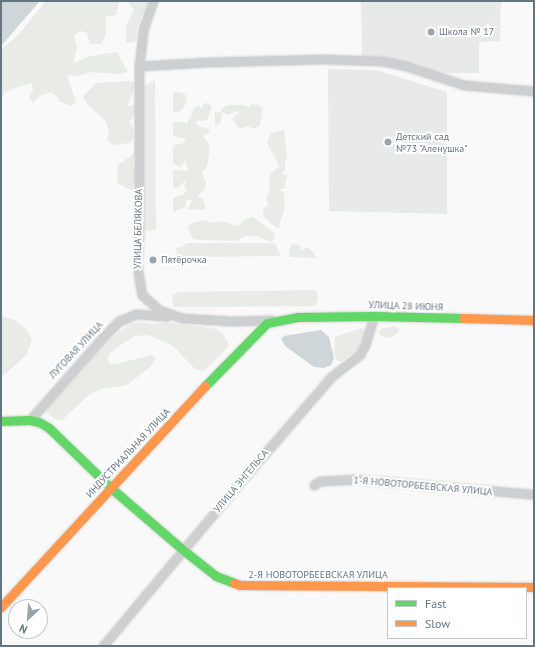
<!DOCTYPE html>
<meta charset="utf-8">
<style>
body{margin:0}
#map{position:relative;width:535px;height:647px;overflow:hidden;background:#f9f9f9;font-family:"PT Sans",sans-serif}
div>[style]{position:absolute}
[style*='--x']{left:calc(var(--x)*1px);top:calc(var(--y)*1px);width:calc(var(--w)*1px);rotate:calc(var(--a)*1deg)}
.built>*{inset:0;background:#e8e9e9}
.green>*{inset:0;background:#e8ebe6}
.water>*{inset:0;background:#ced6d9}
.roads{filter:drop-shadow(0 0 1px #d5d6d7) drop-shadow(0 0 1px #d5d6d7)}
.street>*{height:9px;margin:-4.5px;padding:0 4.5px;transform-origin:4.5px;border-radius:4.5px;background:#cecfd0}
.fast>*{height:9px;margin:-4.5px;padding:0 4.5px;transform-origin:4.5px;border-radius:4.5px;background:#63d668}
.slow>*{height:9px;margin:-4.5px;padding:0 4.5px;transform-origin:4.5px;border-radius:4.5px;background:#ff974d}
.dots>*{width:11px;height:11px;translate:-50% -50%;box-sizing:border-box;border:2px solid #fff;border-radius:50%}
span{translate:-50% -50%;white-space:nowrap;text-align:center;line-height:1.15;-webkit-text-stroke:4px #fff;paint-order:stroke}
.poi-label{font-size:10px;color:#657683}
.left{translate:0 -50%;text-align:left}
.street-label{font-size:10px;color:#657683}
.frame{position:absolute;inset:0;border:2px solid #657683;pointer-events:none}
.legend{position:absolute;left:387px;top:587px;width:140px;height:52px;box-sizing:border-box;background:#fff;border:1px solid #c1c8cd;margin:0;padding:5px 7px;list-style:none;font-size:12px;color:#657683}
.legend li{display:flex;align-items:center;gap:8px;height:20px}
.legend b{width:20px;border:1px solid #c1c8cd}
.north{position:absolute;left:8px;top:599px;width:40px;height:40px;box-sizing:border-box;background:#fff;border:1px solid #c1c8cd;border-radius:50%;rotate:206deg;font-size:11px;font-weight:700;line-height:16px;text-align:center;color:#657683}
.north::after{content:'';display:block;margin:auto;width:14px;height:18px;background:#99a4ac;clip-path:polygon(50% 0,100% 100%,50% 72%,0 100%)}
</style>
<div id="map">
<div class="built">
<div style="clip-path:polygon(361px 1px,501px 1px,500px 41px,479px 42px,479px 73px,436px 73px,362px 57px)"></div>
<div style="clip-path:polygon(328px 69px,376px 70px,447px 92px,447px 214px,329px 211px)"></div>
</div>
<div class="green">
<div style="clip-path:polygon(46px 1px,119px 1px,116px 15px,106px 16px,106px 35px,101px 44px,90px 44px,87px 33px,81px 31px,74px 35px,77px 47px,73px 63px,91px 56px,117px 52px,128px 72px,118px 74px,92px 72px,77px 76px,67px 75px,76px 102px,71px 106px,59px 101px,58px 97px,51px 92px,41px 95px,33px 103px,29px 97px,33px 92px,32px 83px,20px 86px,4px 93px,1px 101px,1px 50px,19px 34px)"></div>
<div style="clip-path:polygon(127px 1px,148px 1px,137px 29px,136px 41px,131px 43px,126px 42px,126px 26px,134px 9px)"></div>
<div style="clip-path:polygon(155px 80px,156px 223px,156px 229px,151px 231px,144px 230px,141px 227px,141px 88px)"></div>
<div style="clip-path:polygon(131px 81px,134px 83px,134px 90px,127px 106px,135px 106px,135px 115px,129px 122px,133px 127px,134px 137px,130px 143px,112px 145px,107px 139px,109px 130px,105px 120px,88px 105px,83px 97px,96px 83px)"></div>
<div style="clip-path:polygon(179px 92px,185px 94px,187px 102px,181px 111px,173px 113px,173px 93px)"></div>
<div style="clip-path:polygon(207px 103px,212px 107px,207px 120px,195px 121px,200px 127px,208px 128px,210px 132px,203px 136px,210px 146px,207px 166px,202px 173px,206px 181px,205px 189px,197px 196px,203px 199px,205px 204px,205px 210px,188px 209px,192px 200px,186px 200px,186px 206px,173px 212px,173px 198px,184px 194px,187px 190px,184px 186px,187px 179px,179px 187px,173px 188px,173px 170px,188px 171px,185px 160px,181px 167px,173px 164px,173px 145px,182px 144px,186px 139px,173px 136px,173px 122px,184px 122px,187px 124px,189px 118px,192px 118px,191px 116px,194px 108px,198px 106px,203px 108px,203px 104px)"></div>
<div style="clip-path:polygon(252px 104px,260px 105px,263px 109px,260px 126px,253px 129px,248px 126px,239px 129px,232px 119px,239px 113px,237px 111px,228px 115px,222px 112px,221px 123px,215px 126px,215px 111px,219px 113px,225px 106px,230px 105px,242px 105px,249px 107px)"></div>
<div style="clip-path:polygon(284px 130px,287px 156px,285px 162px,285px 171px,281px 174px,287px 175px,284px 189px,278px 189px,284px 193px,285px 208px,279px 225px,282px 228px,275px 227px,264px 217px,263px 208px,268px 206px,266px 197px,269px 193px,270px 174px,279px 166px,267px 143px,271px 133px)"></div>
<div style="clip-path:polygon(135px 153px,133px 165px,136px 169px,136px 176px,132px 191px,117px 183px,118px 165px)"></div>
<div style="clip-path:polygon(253px 217px,274px 233px,275px 238px,271px 242px,257px 236px,245px 236px,237px 241px,202px 240px,193px 239px,188px 227px,192px 223px,203px 220px,213px 223px,222px 221px,238px 226px,244px 220px)"></div>
<div style="clip-path:polygon(186px 243px,275px 243px,281px 256px,177px 257px,176px 248px,183px 247px)"></div>
<div style="clip-path:polygon(293px 243px,301px 246px,300px 251px,307px 247px,312px 251px,317px 258px,290px 257px,289px 249px)"></div>
<div style="clip-path:polygon(316px 290px,318px 299px,315px 306px,173px 307px,172px 296px,178px 292px)"></div>
<div style="clip-path:polygon(1px 316px,14px 320px,25px 328px,32px 339px,27px 354px,1px 378px)"></div>
<div style="clip-path:polygon(140px 322px,155px 324px,165px 322px,217px 329px,222px 333px,228px 342px,228px 347px,206px 369px,202px 371px,195px 369px,173px 346px,148px 335px,135px 336px,122px 344px,110px 353px,107px 359px,111px 364px,116px 364px,152px 355px,156px 359px,150px 367px,127px 385px,101px 389px,90px 394px,62px 420px,57px 420px,52px 417px,47px 412px,47px 405px,95px 351px,120px 331px,130px 324px)"></div>
<div style="clip-path:polygon(394px 326px,399px 329px,398px 333px,390px 338px,383px 337px,378px 333px,381px 329px)"></div>
<div style="clip-path:polygon(362px 328px,365px 331px,359px 348px,341px 362px,336px 360px,334px 351px,335px 337px)"></div>
</div>
<div class="water">
<div style="clip-path:polygon(1px 1px,40px 1px,1px 46px)"></div>
<div style="clip-path:polygon(321px 330px,329px 337px,334px 358px,331px 365px,324px 368px,314px 367px,285px 346px,281px 339px,284px 336px)"></div>
</div>
<div class="roads">
<div class="street">
<div style="--x:153;--y:1;--w:31;--a:109"></div>
<div style="--x:143;--y:30;--w:36;--a:96"></div>
<div style="--x:139;--y:66;--w:167;--a:90"></div>
<div style="--x:139;--y:233;--w:32;--a:94"></div>
<div style="--x:137;--y:265;--w:30;--a:81"></div>
<div style="--x:142;--y:295;--w:23;--a:41"></div>
<div style="--x:159;--y:310;--w:24;--a:19"></div>
<div style="--x:182;--y:318;--w:49;--a:3.5"></div>
<div style="--x:231;--y:321;--w:41;--a:-1.4"></div>
<div style="--x:139;--y:66;--w:69;--a:-3.3"></div>
<div style="--x:208;--y:62;--w:115;--a:-1.5"></div>
<div style="--x:323;--y:59;--w:60;--a:1.9"></div>
<div style="--x:383;--y:61;--w:24;--a:12"></div>
<div style="--x:406;--y:66;--w:61;--a:18.1"></div>
<div style="--x:464;--y:85;--w:70;--a:4.9"></div>
<div style="--x:30;--y:420;--w:109;--a:-48.7"></div>
<div style="--x:102;--y:338;--w:24;--a:-45"></div>
<div style="--x:119;--y:321;--w:18;--a:-22"></div>
<div style="--x:136;--y:314;--w:31;--a:4"></div>
<div style="--x:314;--y:485;--w:7;--a:-34"></div>
<div style="--x:320;--y:481;--w:34;--a:-3"></div>
<div style="--x:354;--y:479;--w:181;--a:4.8"></div>
<div style="--x:103;--y:646;--w:215;--a:-50.1"></div>
<div style="--x:241;--y:481;--w:138;--a:-49.1"></div>
<div style="--x:331;--y:377;--w:37;--a:-38"></div>
<div style="--x:360;--y:354;--w:10;--a:-61"></div>
<div style="--x:365;--y:345;--w:30;--a:-73"></div>
</div>
<div class="fast">
<div style="--x:205;--y:386;--w:88;--a:-45.5"></div>
<div style="--x:267;--y:323;--w:32;--a:-11"></div>
<div style="--x:298;--y:317;--w:76;--a:-0.8"></div>
<div style="--x:374;--y:316;--w:89;--a:1.3"></div>
<div style="--x:1;--y:421;--w:29;--a:-2"></div>
<div style="--x:30;--y:420;--w:9;--a:13"></div>
<div style="--x:39;--y:422;--w:12;--a:31"></div>
<div style="--x:49;--y:428;--w:86;--a:44.1"></div>
<div style="--x:111;--y:488;--w:95;--a:40.7"></div>
<div style="--x:183;--y:550;--w:42;--a:38.2"></div>
<div style="--x:216;--y:576;--w:19;--a:21"></div>
</div>
<div class="slow">
<div style="--x:463;--y:318;--w:71;--a:1.6"></div>
<div style="--x:234;--y:583;--w:6;--a:18"></div>
<div style="--x:240;--y:585;--w:294;--a:0.4"></div>
<div style="--x:1;--y:607;--w:301;--a:-47.3"></div>
</div>
</div>
<div class="dots">
<div style="left:431px;top:32px;background:#99a4ac"></div>
<div style="left:388px;top:142px;background:#99a4ac"></div>
<div style="left:153px;top:260px;background:#99a4ac"></div>
</div>
<div class="poi-label">
<span class="left" style="left:439px;top:32px">Школа № 17</span>
<span class="left" style="left:396px;top:142px">Детский сад<br>№73 "Аленушка"</span>
<span class="left" style="left:161px;top:260px">Пятёрочка</span>
</div>
<div class="street-label">
<span style="left:138px;top:229px;rotate:-89deg">УЛИЦА БЕЛЯКОВА</span>
<span style="left:406px;top:306px;rotate:2deg">УЛИЦА 28 ИЮНЯ</span>
<span style="left:76px;top:350px;rotate:-47deg">ЛУГОВАЯ УЛИЦА</span>
<span style="left:128px;top:453px;rotate:-47deg">ИНДУСТРИАЛЬНАЯ УЛИЦА</span>
<span style="left:241px;top:481px;rotate:-50deg">УЛИЦА ЭНГЕЛЬСА</span>
<span style="left:423px;top:486px;rotate:5deg">1-Я НОВОТОРБЕЕВСКАЯ УЛИЦА</span>
<span style="left:318px;top:575px">2-Я НОВОТОРБЕЕВСКАЯ УЛИЦА</span>
</div>
<div class="frame"></div>
<ul class="legend">
<li><b style="height:5px;background:#63d668"></b>Fast</li>
<li><b style="height:5px;background:#ff974d"></b>Slow</li>
</ul>
<div class="north">N</div>
</div>
